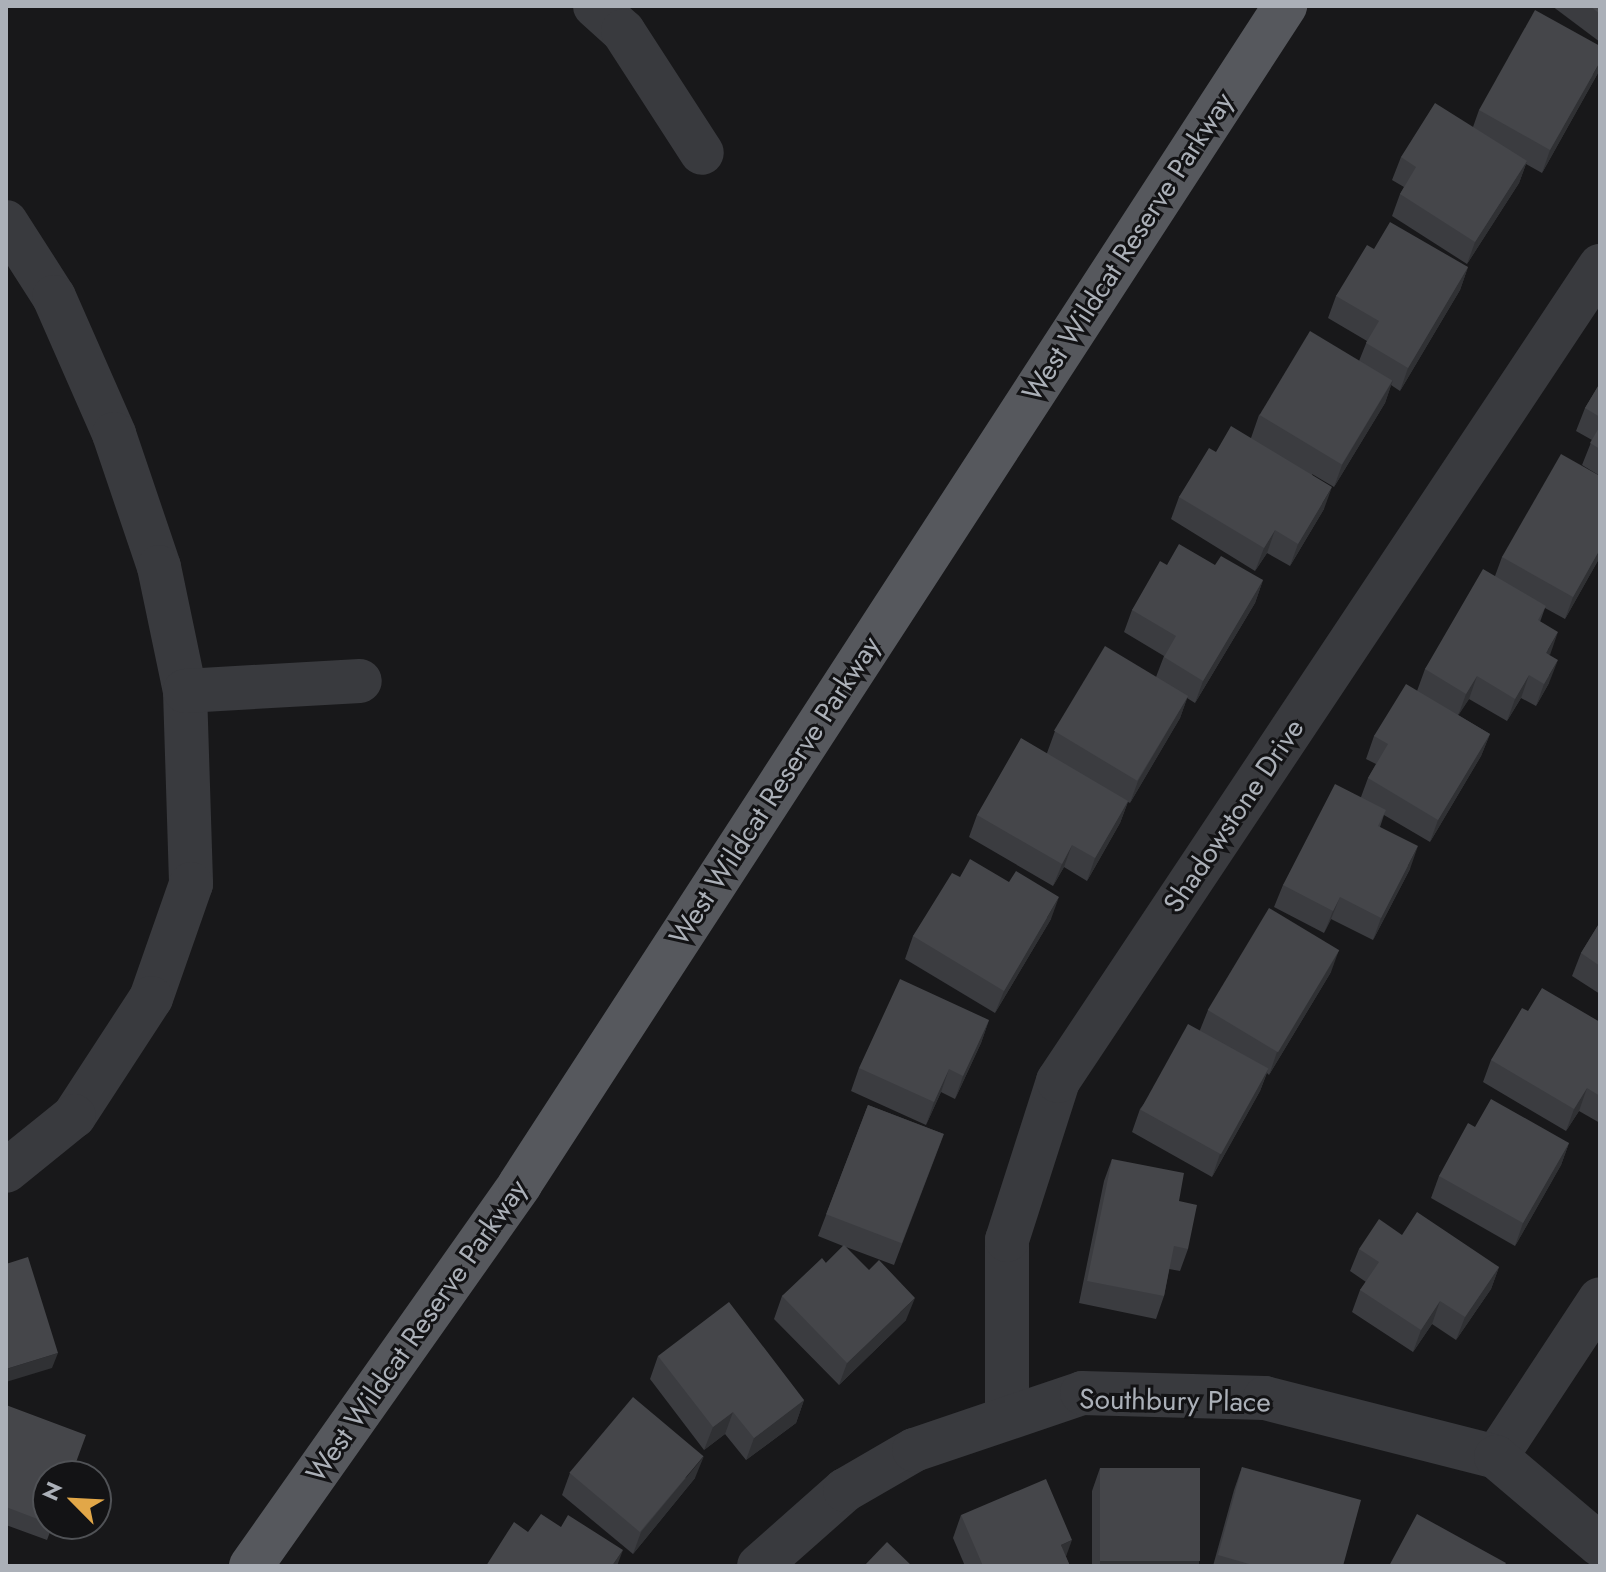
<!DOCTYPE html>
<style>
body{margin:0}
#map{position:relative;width:1606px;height:1572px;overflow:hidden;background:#18181a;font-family:Jost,sans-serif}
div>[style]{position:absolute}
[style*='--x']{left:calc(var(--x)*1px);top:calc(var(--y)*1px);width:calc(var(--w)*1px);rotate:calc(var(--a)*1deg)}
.minor>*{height:44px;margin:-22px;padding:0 22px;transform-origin:22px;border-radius:22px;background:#393a3e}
.major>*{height:44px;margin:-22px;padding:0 22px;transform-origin:22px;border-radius:22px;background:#56585d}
.wall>*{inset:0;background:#3b3c40}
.shaded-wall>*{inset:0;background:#303134;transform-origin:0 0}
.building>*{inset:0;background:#45464a;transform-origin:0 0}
span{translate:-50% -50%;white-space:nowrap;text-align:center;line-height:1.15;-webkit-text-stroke:6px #131315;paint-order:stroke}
.street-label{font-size:28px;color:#abb0b8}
.frame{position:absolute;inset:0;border:8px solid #abb0b8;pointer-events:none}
.north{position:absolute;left:32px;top:1460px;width:80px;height:80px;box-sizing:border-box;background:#131315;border:2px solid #505256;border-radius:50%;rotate:294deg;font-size:22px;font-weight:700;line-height:32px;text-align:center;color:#abb0b8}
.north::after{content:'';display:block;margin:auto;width:28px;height:36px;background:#e2a748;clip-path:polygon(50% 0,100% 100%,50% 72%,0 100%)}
</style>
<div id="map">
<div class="minor">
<div style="--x:595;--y:6;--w:38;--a:42"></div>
<div style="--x:623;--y:31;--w:145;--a:57.1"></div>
<div style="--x:6;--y:222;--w:89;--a:57.4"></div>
<div style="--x:54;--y:297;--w:150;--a:66.3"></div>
<div style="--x:114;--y:434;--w:140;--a:71.3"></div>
<div style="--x:159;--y:567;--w:127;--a:78.2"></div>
<div style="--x:185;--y:691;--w:193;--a:88.2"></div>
<div style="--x:191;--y:884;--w:121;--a:109.3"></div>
<div style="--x:151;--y:998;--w:141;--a:123.1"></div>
<div style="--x:74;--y:1116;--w:87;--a:141"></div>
<div style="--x:185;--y:691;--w:175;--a:-3.3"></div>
<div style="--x:1007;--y:1416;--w:176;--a:-90"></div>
<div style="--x:1007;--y:1240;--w:167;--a:-72.2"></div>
<div style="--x:1058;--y:1081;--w:979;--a:-56.37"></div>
<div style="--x:1496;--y:1457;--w:189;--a:-56.6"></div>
<div style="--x:759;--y:1566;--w:115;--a:-41.5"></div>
<div style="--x:845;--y:1490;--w:80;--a:-30.1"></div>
<div style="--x:914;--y:1450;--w:177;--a:-18.7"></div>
<div style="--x:1082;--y:1393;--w:183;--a:1.6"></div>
<div style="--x:1265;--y:1398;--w:238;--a:14.3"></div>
<div style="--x:1496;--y:1457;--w:136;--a:40.2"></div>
</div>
<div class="major">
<div style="--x:251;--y:1566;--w:467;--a:-54.8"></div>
<div style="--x:520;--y:1184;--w:1405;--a:-57"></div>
</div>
<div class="wall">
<div style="clip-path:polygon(1552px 6px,1600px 6px,1600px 42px)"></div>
<div style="clip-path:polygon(1598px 73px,1542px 173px,1526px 164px,1519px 183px,1467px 264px,1392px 216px,1400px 194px,1404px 187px,1392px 180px,1401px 157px,1473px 127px,1479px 110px)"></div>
<div style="clip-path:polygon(1374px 249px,1468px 267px,1460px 290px,1400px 391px,1391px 385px,1385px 403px,1334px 487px,1312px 474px,1324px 509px,1290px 566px,1267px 553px,1255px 571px,1171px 519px,1179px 497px,1216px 452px,1251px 438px,1259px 415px,1359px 361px,1367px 341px,1328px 318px,1336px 296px)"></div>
<div style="clip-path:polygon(1600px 383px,1600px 476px,1582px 465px,1592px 440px,1576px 431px,1585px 408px)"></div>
<div style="clip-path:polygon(1600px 476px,1600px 557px,1565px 619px,1545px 608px,1540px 622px,1549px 655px,1549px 683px,1536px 706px,1521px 698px,1507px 721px,1469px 699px,1458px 715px,1490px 734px,1481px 756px,1430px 842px,1384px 815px,1380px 827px,1410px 869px,1373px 940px,1331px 919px,1324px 933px,1274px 907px,1283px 885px,1361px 797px,1368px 778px,1376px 764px,1366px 759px,1374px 736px,1417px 691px,1425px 669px,1495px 576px,1502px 557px)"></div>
<div style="clip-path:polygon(1167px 565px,1215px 565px,1263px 580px,1255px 603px,1195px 703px,1187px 698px,1180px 718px,1130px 803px,1128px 802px,1120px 823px,1087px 881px,1064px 867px,1053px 886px,969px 837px,977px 815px,1047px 753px,1055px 731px,1156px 677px,1164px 656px,1124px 632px,1132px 610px)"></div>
<div style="clip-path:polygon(960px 877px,1051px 919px,995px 1013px,905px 959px,913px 936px)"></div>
<div style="clip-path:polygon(1600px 922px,1600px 994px,1572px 976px,1581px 953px)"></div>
<div style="clip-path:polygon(1331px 972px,1269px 1075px,1267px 1073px,1260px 1091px,1212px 1177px,1132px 1132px,1140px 1109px,1200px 1030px,1208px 1010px)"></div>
<div style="clip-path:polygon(989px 1020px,981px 1043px,955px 1099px,941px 1092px,926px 1125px,851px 1091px,859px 1068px)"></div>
<div style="clip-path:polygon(1600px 1022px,1600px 1123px,1579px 1111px,1566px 1131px,1483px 1082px,1491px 1060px)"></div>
<div style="clip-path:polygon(868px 1105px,944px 1134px,894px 1265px,846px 1247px,906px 1320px,839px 1385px,774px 1319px,782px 1296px,826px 1263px,843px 1246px,818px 1236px)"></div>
<div style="clip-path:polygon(1475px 1127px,1569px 1143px,1561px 1165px,1515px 1246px,1431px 1198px,1439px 1176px)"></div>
<div style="clip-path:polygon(1112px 1159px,1179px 1201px,1188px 1249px,1180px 1271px,1169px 1269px,1164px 1296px,1156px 1319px,1079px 1303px,1104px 1181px)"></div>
<div style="clip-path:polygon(1402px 1235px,1499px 1267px,1491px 1289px,1456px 1340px,1432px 1324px,1413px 1352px,1352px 1312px,1360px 1290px,1366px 1282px,1350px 1271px,1359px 1249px)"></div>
<div style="clip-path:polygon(658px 1356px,804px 1400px,796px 1423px,746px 1460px,725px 1434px,704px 1450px,650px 1379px)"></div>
<div style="clip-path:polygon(6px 1405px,48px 1476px,48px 1524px,53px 1524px,47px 1540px,6px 1525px)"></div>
<div style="clip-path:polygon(1242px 1467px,1343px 1566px,1213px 1566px,1234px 1490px)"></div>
<div style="clip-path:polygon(1100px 1468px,1198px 1566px,1092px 1566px,1092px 1491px)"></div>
<div style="clip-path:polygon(570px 1473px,695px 1478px,633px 1554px,562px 1495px)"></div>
<div style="clip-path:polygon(961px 1515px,1066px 1557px,1070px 1566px,965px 1566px,953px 1538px)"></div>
</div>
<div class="shaded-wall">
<div style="clip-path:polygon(1600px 62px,1598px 73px,1542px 173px,1550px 150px)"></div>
<div style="clip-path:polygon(1527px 161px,1519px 183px,1467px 264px,1475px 242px)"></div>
<div style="clip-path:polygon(1468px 267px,1460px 290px,1400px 391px,1408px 368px)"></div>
<div style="clip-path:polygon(1393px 380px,1385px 403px,1334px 487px,1342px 465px)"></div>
<div style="clip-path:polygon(1332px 487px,1324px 509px,1290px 566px,1298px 544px)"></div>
<div style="clip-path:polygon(1275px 530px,1267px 553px,1255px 571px,1264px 548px)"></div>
<div style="clip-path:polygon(1600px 549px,1600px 557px,1565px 619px,1573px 597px)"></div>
<div style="clip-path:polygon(1263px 580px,1255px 603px,1195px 703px,1203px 681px)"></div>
<div style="clip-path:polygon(1558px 632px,1550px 655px,1546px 653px)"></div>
<div style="clip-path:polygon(1558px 660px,1549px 683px,1536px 706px,1544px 684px)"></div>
<div style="clip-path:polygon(1529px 675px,1521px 698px,1507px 721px,1515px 699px)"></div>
<div style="clip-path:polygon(1477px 676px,1469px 699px,1458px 716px,1466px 694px)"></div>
<div style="clip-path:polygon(1188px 696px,1180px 718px,1130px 803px,1138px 781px)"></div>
<div style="clip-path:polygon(1490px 734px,1481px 756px,1430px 842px,1438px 820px)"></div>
<div style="clip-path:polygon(1128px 801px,1120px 823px,1087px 881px,1095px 858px)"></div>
<div style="clip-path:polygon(1072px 845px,1064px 867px,1053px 886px,1062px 864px)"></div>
<div style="clip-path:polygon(1418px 846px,1410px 869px,1373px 940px,1381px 918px)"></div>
<div style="clip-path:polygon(1059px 897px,1051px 919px,995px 1013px,1004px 991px)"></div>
<div style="clip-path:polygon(1340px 897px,1331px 919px,1324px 933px,1333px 911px)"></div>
<div style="clip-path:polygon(1339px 950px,1331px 972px,1269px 1075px,1277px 1052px)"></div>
<div style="clip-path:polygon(989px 1020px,981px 1043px,955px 1099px,963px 1076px)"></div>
<div style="clip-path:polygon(949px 1069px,941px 1092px,926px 1125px,934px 1102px)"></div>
<div style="clip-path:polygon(1268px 1069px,1260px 1091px,1212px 1177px,1220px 1154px)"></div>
<div style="clip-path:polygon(1587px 1088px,1579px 1111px,1566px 1131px,1574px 1109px)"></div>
<div style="clip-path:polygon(1569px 1143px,1561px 1165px,1515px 1246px,1523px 1223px)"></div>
<div style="clip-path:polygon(1499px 1267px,1491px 1289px,1456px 1340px,1465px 1317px)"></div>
<div style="clip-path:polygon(915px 1298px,906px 1320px,839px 1385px,847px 1363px)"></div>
<div style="clip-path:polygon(1440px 1301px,1432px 1324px,1413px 1352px,1421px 1330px)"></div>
<div style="clip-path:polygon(58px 1353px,52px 1368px,6px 1382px,6px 1369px)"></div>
<div style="clip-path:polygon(804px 1400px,796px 1423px,746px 1460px,754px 1438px)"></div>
<div style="clip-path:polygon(733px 1412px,725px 1434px,704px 1450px,713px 1427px)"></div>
<div style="clip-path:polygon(704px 1456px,695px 1478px,633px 1554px,641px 1532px)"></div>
<div style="clip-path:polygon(1072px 1540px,1064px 1562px,1061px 1545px)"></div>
<div style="clip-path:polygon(623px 1550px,617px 1566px,612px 1566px)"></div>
<div style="left:1100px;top:1561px;width:99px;height:5px"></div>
</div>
<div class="building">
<div style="clip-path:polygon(1590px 6px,1600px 6px,1600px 14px)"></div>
<div style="clip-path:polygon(1535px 10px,1600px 46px,1600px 62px,1550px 150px,1479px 110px)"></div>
<div style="clip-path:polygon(1435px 103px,1527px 161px,1475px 242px,1400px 194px,1416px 167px,1401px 157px)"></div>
<div style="clip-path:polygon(1390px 222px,1468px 267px,1408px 368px,1366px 343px,1379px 321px,1336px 296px,1367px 245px,1374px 249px)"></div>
<div style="left:1310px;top:331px;width:96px;height:98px;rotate:31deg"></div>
<div style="clip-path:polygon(1600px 383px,1600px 417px,1585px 408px)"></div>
<div style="clip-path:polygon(1231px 426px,1332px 487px,1298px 544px,1275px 530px,1264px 548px,1179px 497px,1209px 448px,1216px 452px)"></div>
<div style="clip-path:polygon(1600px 426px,1600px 449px,1590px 443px)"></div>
<div style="clip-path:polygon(1561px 454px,1600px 476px,1600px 549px,1573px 597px,1502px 557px)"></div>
<div style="clip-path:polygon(1179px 544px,1215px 565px,1221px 556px,1263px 580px,1203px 681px,1164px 657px,1176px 636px,1132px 610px,1160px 561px,1167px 565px)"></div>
<div style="clip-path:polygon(1483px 569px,1546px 606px,1538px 620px,1558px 632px,1546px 653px,1558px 660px,1544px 684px,1529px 675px,1515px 699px,1477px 676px,1466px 694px,1425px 669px)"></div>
<div style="left:1105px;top:646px;width:97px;height:99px;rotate:31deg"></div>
<div style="clip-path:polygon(1406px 684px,1490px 734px,1438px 820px,1368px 778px,1388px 744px,1374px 736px)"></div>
<div style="clip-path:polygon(1021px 738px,1128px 801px,1095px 858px,1072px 845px,1062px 864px,977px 815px)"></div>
<div style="clip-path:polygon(1335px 784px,1386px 810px,1378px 826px,1418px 846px,1381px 918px,1340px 897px,1333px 911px,1283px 885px)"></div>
<div style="clip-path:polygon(970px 859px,1009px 882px,1016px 871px,1059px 897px,1004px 991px,913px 936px,952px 873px,960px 877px)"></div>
<div style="left:1269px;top:908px;width:82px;height:119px;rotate:31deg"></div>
<div style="clip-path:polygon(1600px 922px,1600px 966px,1581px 953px)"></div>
<div style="clip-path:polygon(900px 979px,989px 1020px,963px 1076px,949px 1069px,934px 1102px,859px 1068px)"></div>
<div style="clip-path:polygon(1542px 988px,1600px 1022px,1600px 1096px,1587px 1088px,1574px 1109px,1491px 1060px,1522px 1008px,1528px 1011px)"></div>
<div style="left:1188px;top:1024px;width:92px;height:98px;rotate:29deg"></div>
<div style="clip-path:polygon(1491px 1099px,1569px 1143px,1523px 1223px,1439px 1176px,1468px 1123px,1475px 1127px)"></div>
<div style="left:868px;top:1105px;width:81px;height:117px;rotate:21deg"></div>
<div style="clip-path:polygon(1112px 1159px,1184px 1173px,1179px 1201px,1197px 1205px,1188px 1249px,1174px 1246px,1164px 1296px,1087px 1281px)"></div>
<div style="clip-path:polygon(1417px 1212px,1499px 1267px,1465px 1317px,1440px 1301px,1421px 1330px,1360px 1290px,1379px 1262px,1359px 1249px,1379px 1219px,1402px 1235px)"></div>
<div style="clip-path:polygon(844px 1245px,869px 1270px,879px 1260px,915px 1298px,847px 1363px,782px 1296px,822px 1258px,826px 1263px)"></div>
<div style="clip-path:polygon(28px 1257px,58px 1353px,6px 1369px,6px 1264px)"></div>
<div style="clip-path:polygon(729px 1302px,804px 1400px,754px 1438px,733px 1412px,713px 1427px,658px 1356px)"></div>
<div style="left:633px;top:1397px;width:92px;height:99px;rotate:40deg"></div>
<div style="clip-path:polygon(6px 1405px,86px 1435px,71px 1476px,48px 1476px,48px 1523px,6px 1507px)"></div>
<div style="clip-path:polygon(1242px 1467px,1361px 1500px,1343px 1566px,1256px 1566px,1218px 1555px)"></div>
<div style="left:1100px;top:1468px;width:100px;height:93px"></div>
<div style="clip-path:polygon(1046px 1479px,1072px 1540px,1061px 1545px,1070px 1566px,983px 1566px,961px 1515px)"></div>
<div style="clip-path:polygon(541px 1514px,561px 1527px,568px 1515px,623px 1550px,612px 1566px,486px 1566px,514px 1522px,528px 1532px)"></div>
<div style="clip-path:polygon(1417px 1514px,1506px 1563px,1504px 1566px,1389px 1566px)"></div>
<div style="clip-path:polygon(887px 1542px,912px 1566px,864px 1566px)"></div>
</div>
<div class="street-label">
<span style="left:1128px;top:247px;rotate:-57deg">West Wildcat Reserve Parkway</span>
<span style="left:775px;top:791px;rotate:-57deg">West Wildcat Reserve Parkway</span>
<span style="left:1234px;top:816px;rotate:-56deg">Shadowstone Drive</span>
<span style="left:417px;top:1331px;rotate:-55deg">West Wildcat Reserve Parkway</span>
<span style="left:1175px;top:1401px;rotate:1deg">Southbury Place</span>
</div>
<div class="frame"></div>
<div class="north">N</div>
</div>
